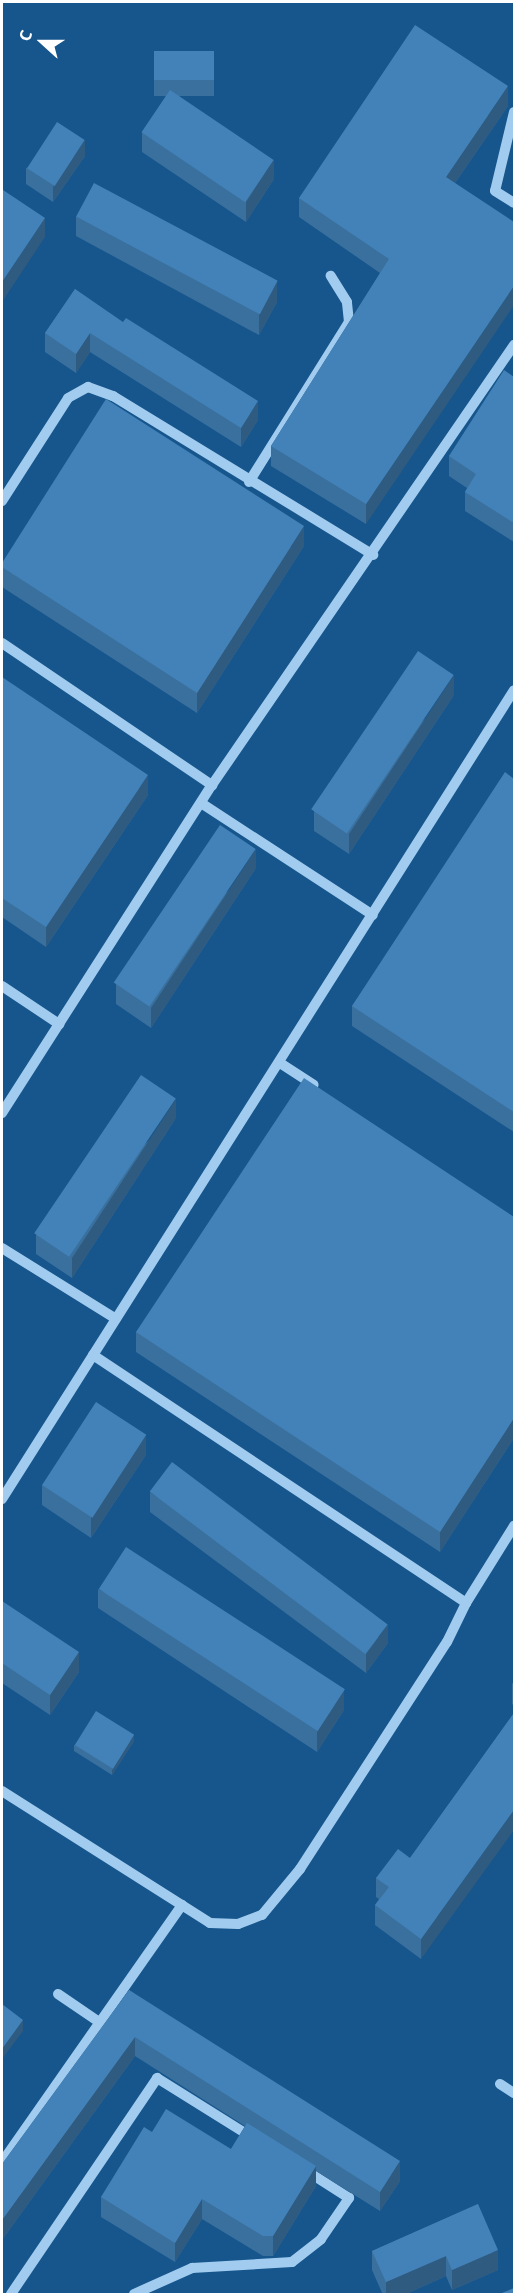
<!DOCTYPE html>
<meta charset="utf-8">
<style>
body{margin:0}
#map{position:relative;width:516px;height:2296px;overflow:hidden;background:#16568d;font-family:"Open Sans",sans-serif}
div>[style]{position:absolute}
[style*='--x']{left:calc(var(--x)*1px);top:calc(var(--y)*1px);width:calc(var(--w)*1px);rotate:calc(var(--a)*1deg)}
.minor>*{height:10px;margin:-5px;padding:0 5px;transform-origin:5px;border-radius:5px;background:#a1ccef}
.wall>*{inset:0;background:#3a709e}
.shaded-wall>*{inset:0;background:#2f5b81}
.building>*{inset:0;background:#4382b8;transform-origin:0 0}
span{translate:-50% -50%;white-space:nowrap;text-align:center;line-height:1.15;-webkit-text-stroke:4.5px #16568d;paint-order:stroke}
.frame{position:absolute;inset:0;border:3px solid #fff;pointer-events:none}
.north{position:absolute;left:12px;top:12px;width:60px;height:60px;-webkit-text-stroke:4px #16568d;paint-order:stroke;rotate:291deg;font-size:16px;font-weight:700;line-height:24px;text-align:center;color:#fff}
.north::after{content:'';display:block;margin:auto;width:21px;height:27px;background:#fff;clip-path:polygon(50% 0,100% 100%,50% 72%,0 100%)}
</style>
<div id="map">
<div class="minor">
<div style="--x:514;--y:112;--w:81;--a:103.5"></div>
<div style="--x:495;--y:191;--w:22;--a:32"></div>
<div style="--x:249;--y:482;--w:189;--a:-58"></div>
<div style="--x:349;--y:322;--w:20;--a:-96"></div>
<div style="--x:347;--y:302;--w:31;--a:-122"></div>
<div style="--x:2;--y:501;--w:122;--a:-57.3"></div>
<div style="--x:68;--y:398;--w:23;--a:-29"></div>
<div style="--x:88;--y:387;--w:27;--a:20"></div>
<div style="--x:113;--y:396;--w:305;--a:31.4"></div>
<div style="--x:2;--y:643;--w:254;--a:34.1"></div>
<div style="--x:201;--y:803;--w:205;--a:33.1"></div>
<div style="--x:2;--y:986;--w:69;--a:33.7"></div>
<div style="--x:280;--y:1063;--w:40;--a:32.9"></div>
<div style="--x:2;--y:1113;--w:389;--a:-57.4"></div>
<div style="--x:212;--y:785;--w:534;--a:-55.54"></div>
<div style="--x:2;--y:1248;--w:134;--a:31.9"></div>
<div style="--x:93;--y:1355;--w:448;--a:33.6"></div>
<div style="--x:2;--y:1499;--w:957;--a:-57.67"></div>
<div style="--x:2;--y:1791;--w:246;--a:32.4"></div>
<div style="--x:210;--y:1923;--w:28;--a:2"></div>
<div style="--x:238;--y:1924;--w:26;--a:-21"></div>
<div style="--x:262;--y:1915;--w:60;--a:-50.4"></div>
<div style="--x:300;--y:1869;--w:270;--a:-57.1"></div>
<div style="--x:447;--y:1642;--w:43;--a:-64"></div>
<div style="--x:466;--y:1603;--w:91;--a:-58.1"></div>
<div style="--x:58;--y:1994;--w:50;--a:34.3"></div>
<div style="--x:500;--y:2084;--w:17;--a:33"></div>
<div style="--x:2;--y:2162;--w:314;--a:-55"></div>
<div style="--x:11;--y:2294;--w:261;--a:-55.9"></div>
<div style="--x:157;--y:2078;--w:113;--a:32"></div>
<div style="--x:134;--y:2294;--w:64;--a:-24.1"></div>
<div style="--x:192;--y:2268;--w:100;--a:-3.4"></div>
<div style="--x:292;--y:2262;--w:37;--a:-38"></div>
<div style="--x:321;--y:2239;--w:50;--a:-55.7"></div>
<div style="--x:349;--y:2198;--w:52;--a:-147.5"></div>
</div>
<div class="wall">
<div style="clip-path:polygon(154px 51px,214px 51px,214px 96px,179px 96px,274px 179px,246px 222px,142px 152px,142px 133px,166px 96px,154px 96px)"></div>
<div style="clip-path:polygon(508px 106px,455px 183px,366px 524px,271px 466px,271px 446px,380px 273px,299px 217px,299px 198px)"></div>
<div style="clip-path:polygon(85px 156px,53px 202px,26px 184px,26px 168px)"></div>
<div style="clip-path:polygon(76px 216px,277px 302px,259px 335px,76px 236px)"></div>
<div style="clip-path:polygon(75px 289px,258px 420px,241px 447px,90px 352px,76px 373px,45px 352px,45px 333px)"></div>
<div style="clip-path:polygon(514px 377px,514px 542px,465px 511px,465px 492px,467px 488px,449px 476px,449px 456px)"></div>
<div style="clip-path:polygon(304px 546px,197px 713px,2px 587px,2px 563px)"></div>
<div style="clip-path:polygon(2px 677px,148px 795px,46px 947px,2px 917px)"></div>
<div style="clip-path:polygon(454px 695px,349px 854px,314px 831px,314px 811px)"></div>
<div style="clip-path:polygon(514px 779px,514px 1132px,352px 1026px,352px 1006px)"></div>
<div style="clip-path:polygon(256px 868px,151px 1028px,116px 1004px,116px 984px)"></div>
<div style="clip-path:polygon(176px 1118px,72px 1278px,36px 1254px,36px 1235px)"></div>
<div style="clip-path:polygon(514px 1217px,514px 1438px,440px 1552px,136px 1352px,136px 1332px)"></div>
<div style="clip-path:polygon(146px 1455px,91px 1538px,42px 1505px,42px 1485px)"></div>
<div style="clip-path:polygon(150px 1492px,388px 1643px,366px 1673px,150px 1512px)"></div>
<div style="clip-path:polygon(98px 1589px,344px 1710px,317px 1752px,98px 1608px)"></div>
<div style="clip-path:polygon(2px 1601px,79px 1672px,50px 1715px,2px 1683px)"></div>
<div style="clip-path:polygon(514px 1681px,514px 1706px,512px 1704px,512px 1684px)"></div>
<div style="clip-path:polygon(514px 1713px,421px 1959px,375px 1925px,375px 1905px,379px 1899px,376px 1897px,376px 1878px,410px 1858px)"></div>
<div style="clip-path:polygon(134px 1741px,112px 1775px,74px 1751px,74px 1745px)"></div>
<div style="clip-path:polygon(129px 1990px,400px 2181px,380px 2211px,316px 2171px,316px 2186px,273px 2256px,263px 2256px,202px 2219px,175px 2262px,101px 2217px,101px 2197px,152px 2132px,231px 2149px,245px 2126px,135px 2056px,2px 2240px,2px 2164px)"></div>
<div style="clip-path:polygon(478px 2204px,498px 2270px,452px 2290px,446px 2276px,404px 2295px,383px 2295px,372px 2270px,372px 2251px)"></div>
</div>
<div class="shaded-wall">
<div style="clip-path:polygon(508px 86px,508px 106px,446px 196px,446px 177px)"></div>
<div style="clip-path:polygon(85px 140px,85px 156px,53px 202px,53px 187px)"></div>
<div style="clip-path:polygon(274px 159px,274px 179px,246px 222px,246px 202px)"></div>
<div style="clip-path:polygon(45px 218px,45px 237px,2px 302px,2px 282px)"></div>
<div style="clip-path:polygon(277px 282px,277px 302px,259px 335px,259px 315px)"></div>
<div style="clip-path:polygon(514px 286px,514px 305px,366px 524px,366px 504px)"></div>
<div style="clip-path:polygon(90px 333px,90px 352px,76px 373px,76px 354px)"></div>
<div style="clip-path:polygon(258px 401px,258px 420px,241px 447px,241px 428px)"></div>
<div style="clip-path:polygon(304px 526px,304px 546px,197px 713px,197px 693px)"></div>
<div style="clip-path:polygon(454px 675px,454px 695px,349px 854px,349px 834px)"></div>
<div style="clip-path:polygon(148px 775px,148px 795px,46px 947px,46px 927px)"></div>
<div style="clip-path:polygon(256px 849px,256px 868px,151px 1028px,151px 1008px)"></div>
<div style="clip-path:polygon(176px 1099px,176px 1118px,72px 1278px,72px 1258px)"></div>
<div style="clip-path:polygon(514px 1418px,514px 1438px,440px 1552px,440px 1532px)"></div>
<div style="clip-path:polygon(146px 1435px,146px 1455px,91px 1538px,91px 1518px)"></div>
<div style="clip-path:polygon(388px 1624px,388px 1643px,366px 1673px,366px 1654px)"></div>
<div style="clip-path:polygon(79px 1652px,79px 1672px,50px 1715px,50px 1695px)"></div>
<div style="clip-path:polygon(344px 1690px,344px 1710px,317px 1752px,317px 1732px)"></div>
<div style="clip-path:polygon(134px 1735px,134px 1741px,112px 1775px,112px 1770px)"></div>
<div style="clip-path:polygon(514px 1810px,514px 1830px,421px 1959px,421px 1939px)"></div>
<div style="clip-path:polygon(23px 2020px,23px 2031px,2px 2059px,2px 2049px)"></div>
<div style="clip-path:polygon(135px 2037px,135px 2056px,2px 2240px,2px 2220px)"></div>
<div style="clip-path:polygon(400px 2161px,400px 2181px,380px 2211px,380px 2192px)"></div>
<div style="clip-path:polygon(316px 2166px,316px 2186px,273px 2256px,273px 2236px)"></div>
<div style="clip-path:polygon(202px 2199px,202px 2219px,175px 2262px,175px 2243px)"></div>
<div style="clip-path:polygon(498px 2250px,498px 2270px,452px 2290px,452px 2270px)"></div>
<div style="clip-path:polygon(446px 2256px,446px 2276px,404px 2295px,386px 2295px,386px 2282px)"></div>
</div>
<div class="building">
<div style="clip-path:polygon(415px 25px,508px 86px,446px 177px,514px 222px,514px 286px,366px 504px,271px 446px,389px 259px,299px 198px)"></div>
<div style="left:154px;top:51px;width:60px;height:29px"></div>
<div style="left:170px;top:90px;width:125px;height:51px;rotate:34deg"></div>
<div style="left:57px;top:122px;width:33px;height:55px;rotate:33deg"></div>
<div style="left:94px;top:183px;width:208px;height:38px;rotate:28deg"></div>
<div style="clip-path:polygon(3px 190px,45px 218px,2px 282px,2px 192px)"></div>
<div style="clip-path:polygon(75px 289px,123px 322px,126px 318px,258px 401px,241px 428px,90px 333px,76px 354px,45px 333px)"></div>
<div style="clip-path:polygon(504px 370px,514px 377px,514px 523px,465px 492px,476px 474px,449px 456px)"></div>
<div style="clip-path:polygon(106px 399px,304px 526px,197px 693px,2px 567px,2px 563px)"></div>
<div style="left:418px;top:651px;width:43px;height:191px;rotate:34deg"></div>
<div style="clip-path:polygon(2px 677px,148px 775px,46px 927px,2px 898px)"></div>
<div style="clip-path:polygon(505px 772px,514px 779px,514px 1112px,352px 1006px)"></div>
<div style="left:220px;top:825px;width:43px;height:190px;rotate:34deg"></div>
<div style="left:141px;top:1075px;width:42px;height:191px;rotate:34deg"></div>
<div style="clip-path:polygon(304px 1078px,514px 1217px,514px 1418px,440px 1532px,136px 1332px)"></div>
<div style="left:96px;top:1402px;width:60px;height:99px;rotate:33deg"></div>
<div style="left:172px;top:1462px;width:270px;height:37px;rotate:37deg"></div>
<div style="left:126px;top:1547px;width:261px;height:50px;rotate:33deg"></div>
<div style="clip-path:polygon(2px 1601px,79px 1652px,50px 1695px,2px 1663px)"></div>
<div style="left:96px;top:1711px;width:45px;height:40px;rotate:32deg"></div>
<div style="clip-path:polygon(514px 1713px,514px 1810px,421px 1939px,375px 1905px,389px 1887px,376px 1878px,398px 1849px,410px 1858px)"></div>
<div style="clip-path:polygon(129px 1990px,400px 2161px,380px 2192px,135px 2037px,2px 2220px,2px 2164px)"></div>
<div style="clip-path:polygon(2px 2004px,23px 2020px,2px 2049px)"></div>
<div style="clip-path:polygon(166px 2109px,231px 2149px,247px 2123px,316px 2166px,273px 2236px,263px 2236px,202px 2199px,175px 2243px,101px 2197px,144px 2127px,152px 2132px)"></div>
<div style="clip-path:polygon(478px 2204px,498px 2250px,452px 2270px,446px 2256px,386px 2282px,372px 2251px)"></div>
<div style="clip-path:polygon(514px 2288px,514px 2295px,497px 2295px)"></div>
</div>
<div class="frame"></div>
<div class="north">С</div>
</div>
